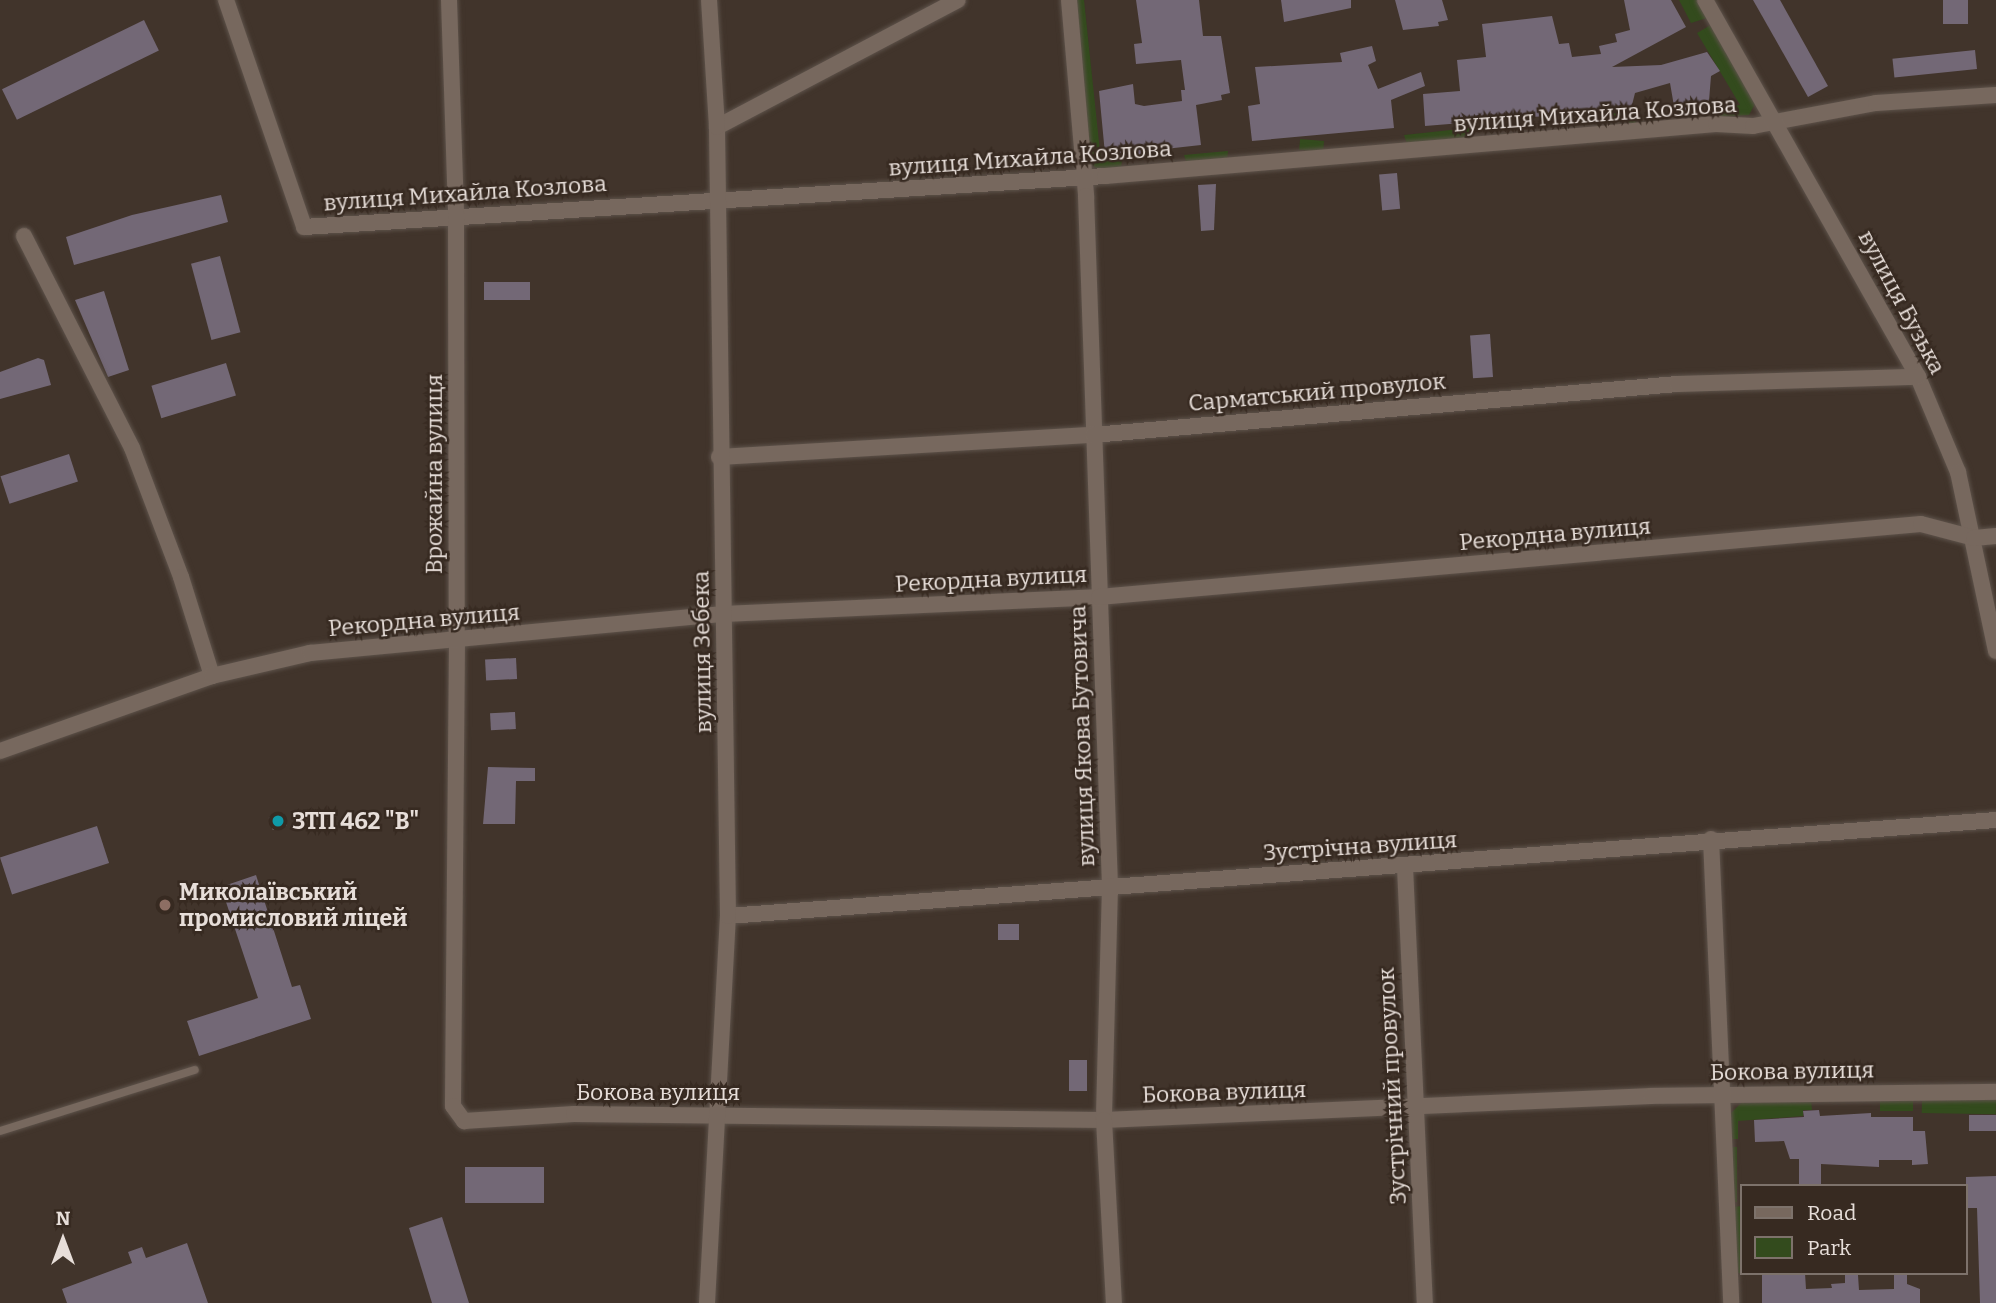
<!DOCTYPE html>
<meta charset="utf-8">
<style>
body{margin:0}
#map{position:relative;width:1996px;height:1303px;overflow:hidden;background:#41342b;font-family:Bitter,serif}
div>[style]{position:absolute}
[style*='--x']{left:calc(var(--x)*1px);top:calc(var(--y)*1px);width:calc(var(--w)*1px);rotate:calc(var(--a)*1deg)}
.green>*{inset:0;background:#334b1d;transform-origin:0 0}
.building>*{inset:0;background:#736876;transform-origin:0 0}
.roads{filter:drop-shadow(0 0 2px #5d524a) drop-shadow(0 0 2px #5d524a)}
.lane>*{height:8px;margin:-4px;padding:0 4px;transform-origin:4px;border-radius:4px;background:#77685e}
.street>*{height:16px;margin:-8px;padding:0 8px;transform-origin:8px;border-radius:8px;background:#77685e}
.dots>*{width:19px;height:19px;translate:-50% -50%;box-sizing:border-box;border:4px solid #372a21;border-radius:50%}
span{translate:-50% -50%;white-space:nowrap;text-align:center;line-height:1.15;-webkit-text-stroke:5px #372a21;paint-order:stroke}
.street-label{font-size:23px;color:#e7ded9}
.poi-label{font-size:23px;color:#e7ded9;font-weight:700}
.left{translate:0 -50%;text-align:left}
.legend{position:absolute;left:1740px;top:1184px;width:228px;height:91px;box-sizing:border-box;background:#372a21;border:2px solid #7d726b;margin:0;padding:9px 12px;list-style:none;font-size:21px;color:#e7ded9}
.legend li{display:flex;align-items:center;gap:14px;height:35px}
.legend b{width:35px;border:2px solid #7d726b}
.north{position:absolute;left:28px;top:1205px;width:70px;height:70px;-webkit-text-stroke:5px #372a21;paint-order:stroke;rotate:0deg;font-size:19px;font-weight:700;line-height:28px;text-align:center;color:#e7ded9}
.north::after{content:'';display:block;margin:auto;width:24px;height:32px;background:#e7ded9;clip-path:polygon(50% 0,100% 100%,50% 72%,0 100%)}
</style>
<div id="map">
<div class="green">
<div style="clip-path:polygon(1075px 0,1084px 0,1101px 161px,1122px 160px,1121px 169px,1096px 168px,1090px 163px)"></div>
<div style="clip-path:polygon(1679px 0,1700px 0,1710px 17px,1691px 23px)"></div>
<div style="clip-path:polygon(1714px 23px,1756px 102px,1749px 115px,1720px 117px,1719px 108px,1740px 105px,1697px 33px)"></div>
<div style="left:1638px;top:115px;width:10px;height:62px;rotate:107deg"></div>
<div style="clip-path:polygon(1469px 128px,1468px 140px,1407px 144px,1404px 135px)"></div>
<div style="left:1324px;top:141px;width:11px;height:24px;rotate:95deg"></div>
<div style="clip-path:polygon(1228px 151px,1227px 161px,1187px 164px,1184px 155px)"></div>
<div style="left:1880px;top:1098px;width:33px;height:13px"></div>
<div style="left:1922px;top:1098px;width:74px;height:15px;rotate:1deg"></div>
<div style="clip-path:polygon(1811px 1099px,1812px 1110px,1803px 1110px,1803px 1116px,1738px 1121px,1738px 1139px,1729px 1139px,1731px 1113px,1742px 1102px)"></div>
<div style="left:1728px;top:1147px;width:9px;height:55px"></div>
<div style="clip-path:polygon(1742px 1206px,1742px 1273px,1747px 1275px,1738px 1273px,1732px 1207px)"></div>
</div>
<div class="building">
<div style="clip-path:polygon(1136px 0,1199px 0,1203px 36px,1221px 36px,1230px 93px,1221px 95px,1222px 100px,1196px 105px,1201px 145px,1147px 151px,1148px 157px,1132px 159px,1131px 152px,1105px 154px,1099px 91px,1133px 84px,1135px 104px,1144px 106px,1182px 101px,1181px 90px,1185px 90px,1181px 60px,1136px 64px,1134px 44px,1142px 43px)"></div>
<div style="clip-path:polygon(1281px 0,1351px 0,1351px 8px,1284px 22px)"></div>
<div style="clip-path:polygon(1395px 0,1442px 0,1448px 20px,1438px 22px,1439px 26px,1403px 30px)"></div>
<div style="clip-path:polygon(1624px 0,1671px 0,1686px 27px,1612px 67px,1661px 65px,1707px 52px,1720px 71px,1711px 76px,1709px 101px,1687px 104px,1688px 111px,1675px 112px,1670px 83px,1635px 93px,1631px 109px,1425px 126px,1423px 94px,1460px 91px,1457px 60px,1486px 57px,1482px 24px,1552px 16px,1559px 44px,1569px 43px,1572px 57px,1601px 54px,1599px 46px,1617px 42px,1615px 34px,1630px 30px)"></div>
<div style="clip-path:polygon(1753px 0,1780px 0,1828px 86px,1808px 97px)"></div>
<div style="left:1943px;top:0;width:25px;height:24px"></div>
<div style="left:144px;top:20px;width:34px;height:158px;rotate:64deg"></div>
<div style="clip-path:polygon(1372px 46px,1376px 61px,1368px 65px,1378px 89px,1421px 72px,1425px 86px,1391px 100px,1394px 128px,1252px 141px,1248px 106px,1260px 104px,1255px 67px,1342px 62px,1340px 53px)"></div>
<div style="left:1975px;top:50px;width:19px;height:83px;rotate:84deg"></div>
<div style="left:1397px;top:173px;width:36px;height:18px;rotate:85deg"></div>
<div style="clip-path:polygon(1216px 184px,1214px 230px,1201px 231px,1198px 185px)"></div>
<div style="clip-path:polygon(221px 195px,228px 222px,74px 265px,66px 237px,132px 215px)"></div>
<div style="left:220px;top:256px;width:79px;height:30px;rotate:75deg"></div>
<div style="left:484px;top:282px;width:46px;height:18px"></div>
<div style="clip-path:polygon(104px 291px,129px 370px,108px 377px,75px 300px)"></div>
<div style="left:1490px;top:334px;width:43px;height:20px;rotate:86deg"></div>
<div style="clip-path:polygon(38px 358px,44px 360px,51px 385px,0 399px,0 372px)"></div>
<div style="left:226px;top:363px;width:34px;height:78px;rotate:73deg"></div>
<div style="left:69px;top:454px;width:29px;height:72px;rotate:72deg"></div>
<div style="left:516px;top:658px;width:21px;height:31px;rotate:87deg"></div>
<div style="left:515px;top:712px;width:17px;height:25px;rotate:87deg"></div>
<div style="clip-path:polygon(488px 767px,535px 768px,535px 781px,516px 781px,515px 824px,483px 824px)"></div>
<div style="left:283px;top:813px;width:13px;height:15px;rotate:72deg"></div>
<div style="left:97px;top:826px;width:39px;height:102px;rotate:72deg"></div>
<div style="clip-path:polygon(256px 875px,292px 987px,300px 985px,311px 1019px,199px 1056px,187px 1021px,258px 998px,221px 887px)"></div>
<div style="left:1019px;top:924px;width:16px;height:21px;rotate:90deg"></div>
<div style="left:1069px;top:1060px;width:18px;height:31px"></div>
<div style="clip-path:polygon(1819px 1110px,1820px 1116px,1871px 1113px,1871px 1117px,1913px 1117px,1913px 1131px,1925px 1131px,1928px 1164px,1912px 1165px,1912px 1160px,1879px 1160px,1879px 1167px,1821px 1164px,1821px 1185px,1799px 1186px,1799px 1159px,1790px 1159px,1784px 1141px,1755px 1142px,1754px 1120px,1804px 1117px,1803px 1111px)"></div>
<div style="left:1969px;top:1115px;width:27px;height:16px"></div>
<div style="left:465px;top:1167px;width:79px;height:36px"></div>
<div style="clip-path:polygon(1996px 1176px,1996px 1303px,1980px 1303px,1977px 1208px,1966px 1208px,1966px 1177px)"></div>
<div style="clip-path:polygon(442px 1217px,469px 1303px,432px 1303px,409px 1228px)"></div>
<div style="clip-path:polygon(187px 1243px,208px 1303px,67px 1303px,62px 1289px,132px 1263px,128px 1252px,142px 1247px,146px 1258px)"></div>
<div style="clip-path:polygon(1762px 1273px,1805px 1273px,1806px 1289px,1832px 1288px,1831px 1284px,1845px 1283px,1845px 1275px,1858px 1275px,1859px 1290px,1894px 1289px,1894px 1274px,1907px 1274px,1907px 1284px,1920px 1289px,1920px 1303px,1762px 1303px)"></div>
</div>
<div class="roads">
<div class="lane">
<div style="--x:0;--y:1131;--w:204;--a:-17.4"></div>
</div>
<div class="street">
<div style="--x:226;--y:0;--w:240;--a:71"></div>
<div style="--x:304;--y:227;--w:803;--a:-3.64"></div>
<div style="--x:1105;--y:176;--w:613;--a:-4.86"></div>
<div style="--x:1716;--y:124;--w:37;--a:3"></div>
<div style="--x:1753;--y:126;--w:125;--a:-10.6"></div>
<div style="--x:1876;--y:103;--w:120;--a:-3.8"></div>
<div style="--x:449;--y:0;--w:214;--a:88.1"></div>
<div style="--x:456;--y:214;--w:427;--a:89.9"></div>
<div style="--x:457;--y:641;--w:465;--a:90.5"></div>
<div style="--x:453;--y:1106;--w:19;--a:54"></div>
<div style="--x:464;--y:1121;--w:110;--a:-3.6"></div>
<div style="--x:574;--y:1114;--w:530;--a:0.65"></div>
<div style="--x:1104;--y:1120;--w:548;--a:-2.51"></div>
<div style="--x:1651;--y:1096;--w:345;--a:-0.7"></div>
<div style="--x:1069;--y:0;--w:197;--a:85"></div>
<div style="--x:1086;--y:196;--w:690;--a:88.01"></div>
<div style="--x:1110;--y:886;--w:234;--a:91.5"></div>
<div style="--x:1104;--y:1120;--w:183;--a:86.9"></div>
<div style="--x:1705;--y:0;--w:433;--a:60.5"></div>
<div style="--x:1918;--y:377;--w:103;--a:67.2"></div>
<div style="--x:1958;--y:472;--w:183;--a:78"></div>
<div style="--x:717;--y:127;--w:272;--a:-27.8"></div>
<div style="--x:24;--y:236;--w:238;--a:63"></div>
<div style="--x:132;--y:448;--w:138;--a:69.2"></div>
<div style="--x:181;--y:577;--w:104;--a:72.6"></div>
<div style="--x:719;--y:457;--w:375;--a:-3.4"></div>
<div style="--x:1093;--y:435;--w:586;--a:-4.99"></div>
<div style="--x:1677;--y:384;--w:241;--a:-1.7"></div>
<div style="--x:0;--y:751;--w:225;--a:-19.5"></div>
<div style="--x:212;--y:676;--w:101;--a:-13.2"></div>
<div style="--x:310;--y:653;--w:418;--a:-5.4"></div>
<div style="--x:726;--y:614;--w:373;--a:-2.6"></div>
<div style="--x:1099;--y:597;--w:825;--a:-5.07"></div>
<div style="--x:1921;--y:524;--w:55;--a:14.8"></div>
<div style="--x:1974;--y:538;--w:22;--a:-5"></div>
<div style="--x:1711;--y:839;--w:464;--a:87.5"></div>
<div style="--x:1405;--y:867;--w:436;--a:87.4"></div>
<div style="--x:728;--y:916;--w:1272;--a:-4.33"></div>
<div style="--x:707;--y:1303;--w:388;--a:-86.9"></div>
<div style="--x:728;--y:916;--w:789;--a:-90.8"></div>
<div style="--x:717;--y:127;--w:127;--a:-93.6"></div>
</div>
</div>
<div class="dots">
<div style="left:278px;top:821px;background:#0f9aa8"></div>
<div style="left:165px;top:905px;background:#8d6e63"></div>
</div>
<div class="street-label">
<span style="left:1595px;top:114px;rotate:-4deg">вулиця Михайла Козлова</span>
<span style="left:1030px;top:158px;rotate:-4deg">вулиця Михайла Козлова</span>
<span style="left:465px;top:193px;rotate:-4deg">вулиця Михайла Козлова</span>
<span style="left:1902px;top:302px;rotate:62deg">вулиця Бузька</span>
<span style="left:1317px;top:392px;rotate:-5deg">Сарматський провулок</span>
<span style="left:434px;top:474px;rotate:-90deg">Врожайна вулиця</span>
<span style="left:1555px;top:534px;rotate:-5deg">Рекордна вулиця</span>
<span style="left:991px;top:579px;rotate:-3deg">Рекордна вулиця</span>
<span style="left:424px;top:620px;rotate:-5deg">Рекордна вулиця</span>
<span style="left:702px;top:652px;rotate:-91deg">вулиця Зебека</span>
<span style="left:1082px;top:736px;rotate:-92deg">вулиця Якова Бутовича</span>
<span style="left:1360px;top:846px;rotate:-4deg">Зустрічна вулиця</span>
<span style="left:1792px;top:1071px;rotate:-1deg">Бокова вулиця</span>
<span style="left:1392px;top:1086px;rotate:-93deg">Зустрічний провулок</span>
<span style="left:658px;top:1092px">Бокова вулиця</span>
<span style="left:1224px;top:1092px;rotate:-2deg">Бокова вулиця</span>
</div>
<div class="poi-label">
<span class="left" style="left:292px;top:821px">ЗТП 462 "В"</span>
<span class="left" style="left:179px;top:905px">Миколаївський<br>промисловий ліцей</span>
</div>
<ul class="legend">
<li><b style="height:9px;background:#77685e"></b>Road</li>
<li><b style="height:19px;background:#334b1d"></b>Park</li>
</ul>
<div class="north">N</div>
</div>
